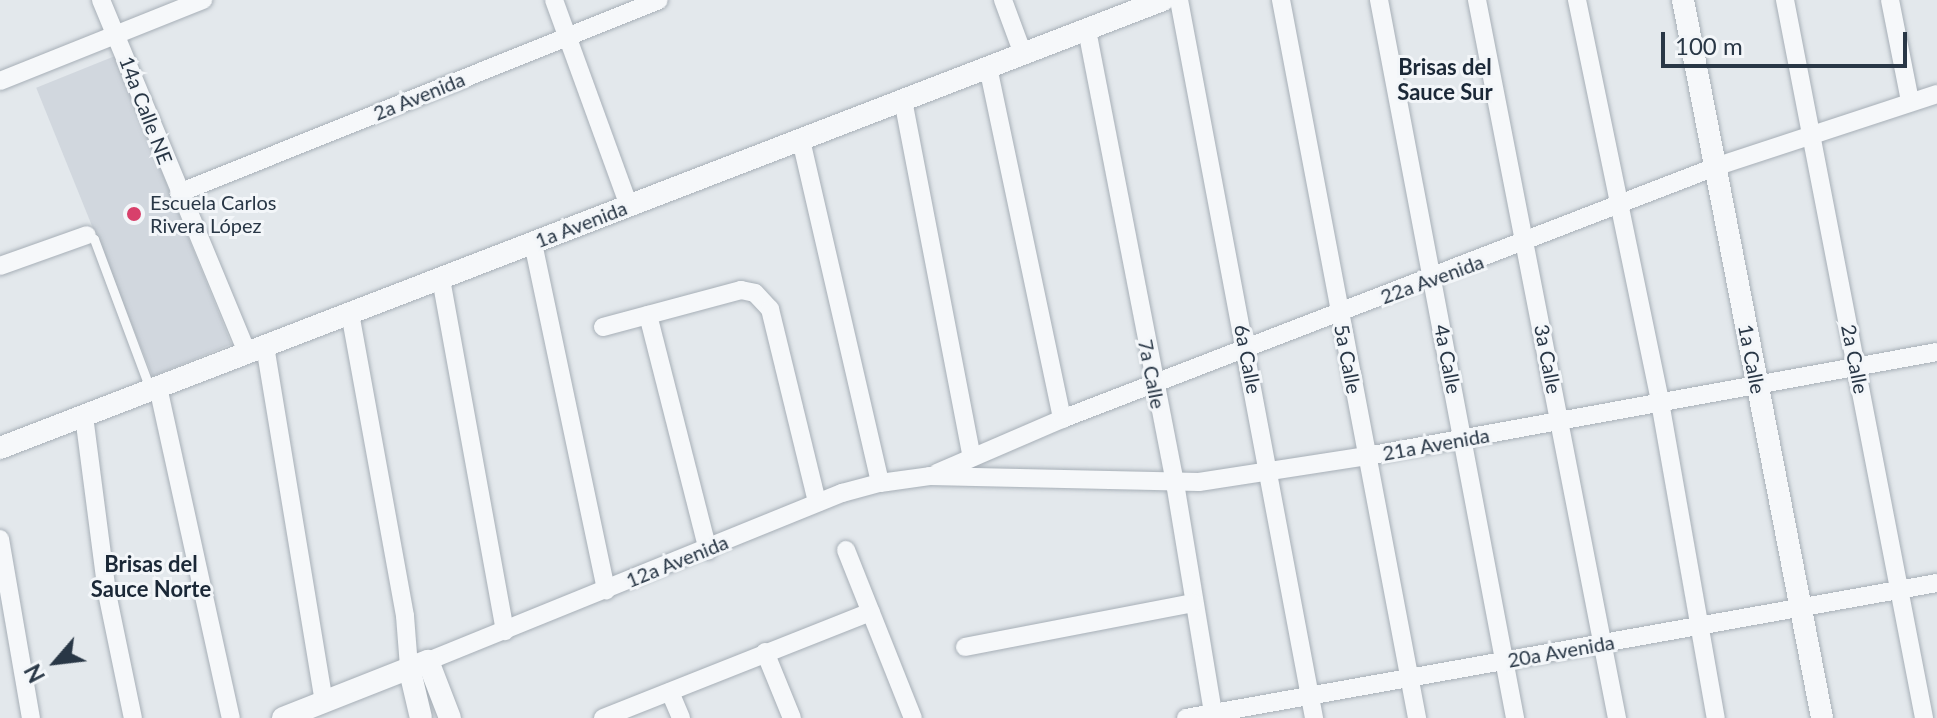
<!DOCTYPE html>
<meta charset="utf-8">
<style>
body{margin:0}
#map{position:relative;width:1937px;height:718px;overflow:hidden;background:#e3e8ec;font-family:Lato,sans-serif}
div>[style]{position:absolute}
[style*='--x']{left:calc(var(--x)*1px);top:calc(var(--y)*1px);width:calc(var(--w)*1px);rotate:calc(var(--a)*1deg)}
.built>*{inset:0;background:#d1d7de;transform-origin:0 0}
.roads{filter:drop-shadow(0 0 2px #a7afb7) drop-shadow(0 0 2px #a7afb7)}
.service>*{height:9px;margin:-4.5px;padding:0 4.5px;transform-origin:4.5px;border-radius:4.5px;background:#f6f8fa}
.minor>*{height:18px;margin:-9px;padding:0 9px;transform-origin:9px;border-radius:9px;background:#f6f8fa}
.tertiary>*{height:22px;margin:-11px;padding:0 11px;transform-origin:11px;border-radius:11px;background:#f6f8fa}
.dots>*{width:22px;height:22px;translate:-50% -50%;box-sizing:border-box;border:4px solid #f3f6f9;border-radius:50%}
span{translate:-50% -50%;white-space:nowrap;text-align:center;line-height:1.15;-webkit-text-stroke:6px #f3f6f9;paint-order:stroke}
.street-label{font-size:20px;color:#293746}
.poi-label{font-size:20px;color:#293746}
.left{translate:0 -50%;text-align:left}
.neighbourhood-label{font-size:22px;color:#1b2837;font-weight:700}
.north{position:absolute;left:16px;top:622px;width:80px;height:80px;-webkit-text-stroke:6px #f3f6f9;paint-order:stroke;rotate:242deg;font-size:22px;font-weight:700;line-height:32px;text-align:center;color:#293746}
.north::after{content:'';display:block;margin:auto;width:28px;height:36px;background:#293746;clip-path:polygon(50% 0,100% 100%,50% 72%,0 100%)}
.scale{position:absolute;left:1661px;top:32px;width:246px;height:36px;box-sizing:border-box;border:4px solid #293746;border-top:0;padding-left:10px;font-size:24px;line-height:28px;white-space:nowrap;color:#293746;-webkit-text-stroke:6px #f3f6f9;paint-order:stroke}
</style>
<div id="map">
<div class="built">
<div style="left:115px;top:56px;width:311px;height:85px;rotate:68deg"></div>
</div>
<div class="roads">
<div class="service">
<div style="--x:87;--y:235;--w:8;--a:30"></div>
<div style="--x:94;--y:239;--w:160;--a:69.5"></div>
</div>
<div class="minor">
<div style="--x:101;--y:0;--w:382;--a:67.5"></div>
<div style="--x:554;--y:0;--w:219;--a:70"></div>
<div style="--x:1003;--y:0;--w:58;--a:69.7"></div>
<div style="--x:1179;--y:0;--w:731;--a:79.35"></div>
<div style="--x:1281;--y:0;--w:731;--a:79.27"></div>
<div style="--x:1379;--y:0;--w:731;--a:79.27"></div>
<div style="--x:1477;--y:0;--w:732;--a:78.97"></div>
<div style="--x:1577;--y:0;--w:410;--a:78.3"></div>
<div style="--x:1660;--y:402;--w:321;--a:80"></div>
<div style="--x:1785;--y:0;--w:731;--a:79.04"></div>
<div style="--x:1890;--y:0;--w:103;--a:78.8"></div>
<div style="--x:1087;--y:30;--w:461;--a:79"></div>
<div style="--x:1175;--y:483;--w:238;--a:80.6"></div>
<div style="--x:988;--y:67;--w:360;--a:78.1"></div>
<div style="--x:0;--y:81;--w:219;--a:-21.8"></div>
<div style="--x:903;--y:100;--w:364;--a:79.1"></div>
<div style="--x:801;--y:140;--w:352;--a:77"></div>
<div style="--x:179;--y:193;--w:517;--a:-21.9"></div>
<div style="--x:533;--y:243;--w:355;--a:78.1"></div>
<div style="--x:0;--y:266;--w:92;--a:-19.6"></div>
<div style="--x:441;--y:279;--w:358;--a:79.7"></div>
<div style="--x:350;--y:313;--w:308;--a:79.7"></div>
<div style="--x:405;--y:616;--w:51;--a:85.5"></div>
<div style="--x:648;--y:315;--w:243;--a:75.7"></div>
<div style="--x:603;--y:327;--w:143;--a:-15"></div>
<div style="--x:741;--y:290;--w:14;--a:12"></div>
<div style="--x:755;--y:293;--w:22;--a:47"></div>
<div style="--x:770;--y:309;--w:199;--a:76.3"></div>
<div style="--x:265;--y:346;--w:361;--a:80.6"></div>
<div style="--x:158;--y:387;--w:339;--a:77.6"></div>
<div style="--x:84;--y:416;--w:178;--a:82.6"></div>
<div style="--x:107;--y:593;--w:128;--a:78.3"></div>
<div style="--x:937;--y:473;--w:136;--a:-23.4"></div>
<div style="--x:1062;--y:419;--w:700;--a:-21.1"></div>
<div style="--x:1715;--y:167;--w:234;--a:-18.2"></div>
<div style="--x:0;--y:539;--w:182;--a:80.2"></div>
<div style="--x:846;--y:550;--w:181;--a:68.3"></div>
<div style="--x:965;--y:647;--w:232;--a:-10.9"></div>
<div style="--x:765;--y:652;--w:71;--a:67.8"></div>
<div style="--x:428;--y:661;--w:447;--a:-22.1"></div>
<div style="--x:842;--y:493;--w:39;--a:-15"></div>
<div style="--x:880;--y:483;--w:50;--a:-8"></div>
<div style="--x:930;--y:476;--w:269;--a:1.3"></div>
<div style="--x:1199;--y:482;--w:170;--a:-8.8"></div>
<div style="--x:1367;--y:456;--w:579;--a:-10.34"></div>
<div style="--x:670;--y:692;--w:28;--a:67"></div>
<div style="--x:603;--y:718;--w:288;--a:-21.6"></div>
<div style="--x:1186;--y:718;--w:763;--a:-10.19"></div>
</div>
<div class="tertiary">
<div style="--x:1683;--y:0;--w:731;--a:79.04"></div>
<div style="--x:0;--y:448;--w:1246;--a:-21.07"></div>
<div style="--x:409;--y:667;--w:52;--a:76.8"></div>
<div style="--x:283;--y:718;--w:156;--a:-21.5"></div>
<div style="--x:428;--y:661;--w:61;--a:68.9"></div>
</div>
</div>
<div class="dots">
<div style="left:134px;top:214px;background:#d8406b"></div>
</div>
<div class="street-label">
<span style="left:419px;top:96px;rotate:-22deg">2a Avenida</span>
<span style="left:146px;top:110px;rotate:69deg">14a Calle NE</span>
<span style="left:581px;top:224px;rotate:-21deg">1a Avenida</span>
<span style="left:1432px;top:279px;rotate:-20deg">22a Avenida</span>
<span style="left:1248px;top:359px;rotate:79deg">6a Calle</span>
<span style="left:1348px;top:359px;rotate:79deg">5a Calle</span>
<span style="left:1448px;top:359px;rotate:79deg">4a Calle</span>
<span style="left:1548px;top:359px;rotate:79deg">3a Calle</span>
<span style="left:1752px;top:359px;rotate:79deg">1a Calle</span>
<span style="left:1855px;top:359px;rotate:79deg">2a Calle</span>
<span style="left:1152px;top:374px;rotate:79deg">7a Calle</span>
<span style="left:1436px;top:444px;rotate:-10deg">21a Avenida</span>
<span style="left:677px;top:561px;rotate:-22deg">12a Avenida</span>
<span style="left:1561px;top:651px;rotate:-10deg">20a Avenida</span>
</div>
<div class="poi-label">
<span class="left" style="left:150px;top:214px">Escuela Carlos<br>Rivera López</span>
</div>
<div class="neighbourhood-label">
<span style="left:1445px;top:79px">Brisas del<br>Sauce Sur</span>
<span style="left:151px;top:576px">Brisas del<br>Sauce Norte</span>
</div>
<div class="north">N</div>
<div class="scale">100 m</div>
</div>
